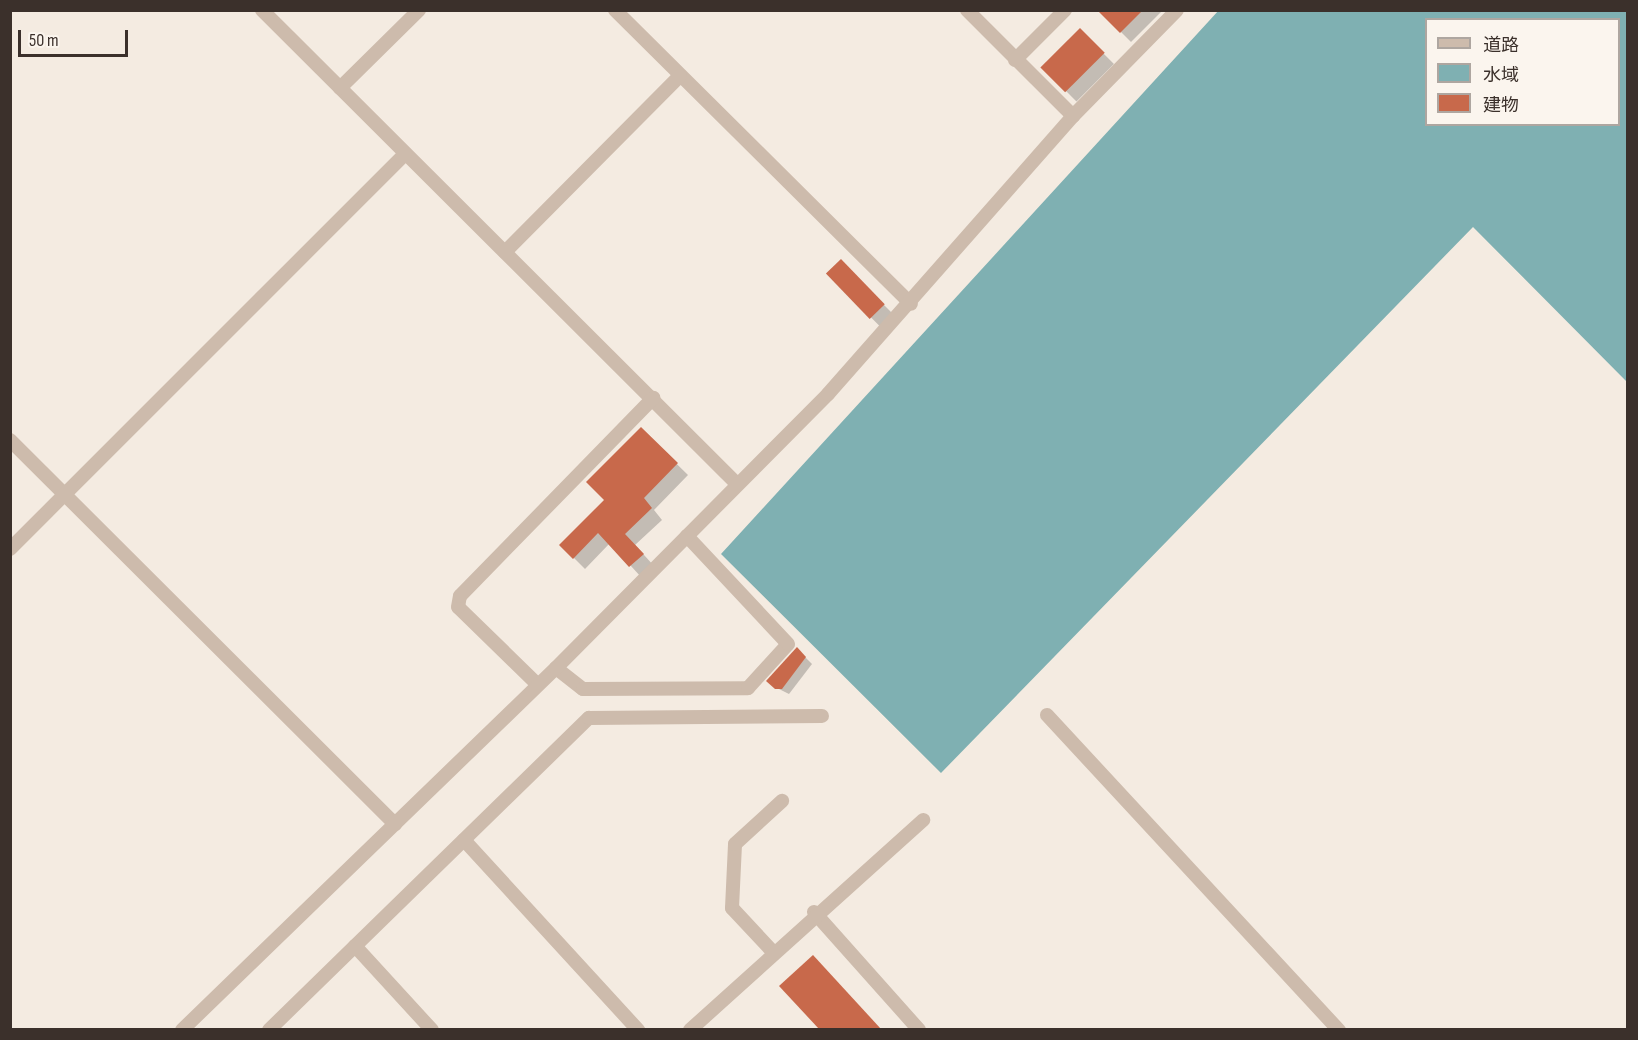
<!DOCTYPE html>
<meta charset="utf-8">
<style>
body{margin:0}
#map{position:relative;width:1638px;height:1040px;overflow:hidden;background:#f4ebe1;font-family:"Sofia Sans Condensed","Noto Sans JP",sans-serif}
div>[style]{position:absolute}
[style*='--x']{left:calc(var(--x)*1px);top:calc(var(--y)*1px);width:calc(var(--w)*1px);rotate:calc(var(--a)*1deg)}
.water>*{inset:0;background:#7fb0b2}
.shadow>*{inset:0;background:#0003;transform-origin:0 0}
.building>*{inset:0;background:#c8694b;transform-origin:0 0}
.minor>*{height:14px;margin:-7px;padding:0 7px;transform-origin:7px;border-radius:7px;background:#cdbbac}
span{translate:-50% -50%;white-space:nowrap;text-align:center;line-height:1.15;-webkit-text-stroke:5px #fbf5ee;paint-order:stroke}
.frame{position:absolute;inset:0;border:12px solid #3b302b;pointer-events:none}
.legend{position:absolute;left:1425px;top:18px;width:195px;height:108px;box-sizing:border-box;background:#fbf5ee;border:2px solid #aea6a0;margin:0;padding:8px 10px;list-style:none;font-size:18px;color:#3b302b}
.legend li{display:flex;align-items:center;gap:12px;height:30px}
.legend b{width:30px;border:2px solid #aea6a0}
.scale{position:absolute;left:18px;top:30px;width:110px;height:27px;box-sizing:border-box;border:3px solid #3b302b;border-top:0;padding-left:8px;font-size:18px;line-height:21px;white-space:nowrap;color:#3b302b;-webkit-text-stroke:4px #fbf5ee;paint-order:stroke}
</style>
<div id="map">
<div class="water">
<div style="clip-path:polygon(evenodd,1219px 10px,1627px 11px,1627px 382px,1473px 227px,941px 773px,721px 554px,1219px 10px,1426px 20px,1618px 20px,1618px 124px,1426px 124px,1426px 20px)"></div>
</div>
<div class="shadow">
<div style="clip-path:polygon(1099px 10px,1163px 10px,1131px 42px)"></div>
<div style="left:1080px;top:30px;width:48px;height:53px;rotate:45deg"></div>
<div style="left:841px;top:262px;width:75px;height:18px;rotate:45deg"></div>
<div style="clip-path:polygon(641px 429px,688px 475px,654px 510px,662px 520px,635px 545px,654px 566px,641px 577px,610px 543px,585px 569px,561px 545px,606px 500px)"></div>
<div style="clip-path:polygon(797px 649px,812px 664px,789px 694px,775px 687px)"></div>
<div style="clip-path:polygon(826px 971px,880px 1030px,821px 1030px,781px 986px)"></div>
</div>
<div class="building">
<div style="clip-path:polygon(1097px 10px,1143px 10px,1120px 33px)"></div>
<div style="left:1080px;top:28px;width:35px;height:56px;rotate:45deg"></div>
<div style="left:841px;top:259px;width:63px;height:21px;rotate:46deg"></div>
<div style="clip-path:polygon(641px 427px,678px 463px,644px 498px,652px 508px,625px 534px,644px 554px,629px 567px,598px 533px,573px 559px,559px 545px,604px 500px,586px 482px)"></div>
<div style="clip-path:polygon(797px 647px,806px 657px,782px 689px,775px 689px,766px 681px)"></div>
<div style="clip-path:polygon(813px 955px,881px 1029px,819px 1029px,779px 986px)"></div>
</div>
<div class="minor">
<div style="--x:262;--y:10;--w:671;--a:44.94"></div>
<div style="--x:615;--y:10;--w:417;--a:44.8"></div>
<div style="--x:967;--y:10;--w:150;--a:45"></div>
<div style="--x:1015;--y:60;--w:71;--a:-45"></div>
<div style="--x:340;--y:88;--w:111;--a:-44.6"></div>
<div style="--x:505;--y:252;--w:248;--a:-45.2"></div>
<div style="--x:10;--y:440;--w:544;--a:44.93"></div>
<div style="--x:10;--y:549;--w:559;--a:-45"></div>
<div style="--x:556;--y:668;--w:34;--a:38"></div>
<div style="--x:583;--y:689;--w:165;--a:-0.3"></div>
<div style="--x:748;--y:688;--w:59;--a:-47.7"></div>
<div style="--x:788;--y:644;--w:148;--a:-133.1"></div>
<div style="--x:537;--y:684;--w:110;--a:-135.7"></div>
<div style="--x:458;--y:607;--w:11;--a:-80"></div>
<div style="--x:460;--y:596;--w:277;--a:-45.7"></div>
<div style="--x:1047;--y:715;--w:430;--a:47.2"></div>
<div style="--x:464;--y:840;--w:258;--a:47.5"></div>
<div style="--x:814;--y:912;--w:158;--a:48.3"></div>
<div style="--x:355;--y:946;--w:114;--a:47.5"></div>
<div style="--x:773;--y:952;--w:60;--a:-133"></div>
<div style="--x:732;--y:908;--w:64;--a:-87.3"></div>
<div style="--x:735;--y:844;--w:64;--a:-42.5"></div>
<div style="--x:182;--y:1030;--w:520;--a:-44.07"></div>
<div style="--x:556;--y:668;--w:386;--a:-45.2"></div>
<div style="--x:828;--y:394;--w:371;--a:-48.6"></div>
<div style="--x:1073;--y:116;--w:148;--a:-45.5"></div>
<div style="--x:269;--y:1030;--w:447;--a:-44.3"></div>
<div style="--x:589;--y:718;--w:233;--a:-0.5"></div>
<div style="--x:690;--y:1030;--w:314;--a:-42"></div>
</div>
<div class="frame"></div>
<ul class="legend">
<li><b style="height:8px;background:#cdbbac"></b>道路</li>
<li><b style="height:16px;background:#7fb0b2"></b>水域</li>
<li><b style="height:16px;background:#c8694b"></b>建物</li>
</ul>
<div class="scale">50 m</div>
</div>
